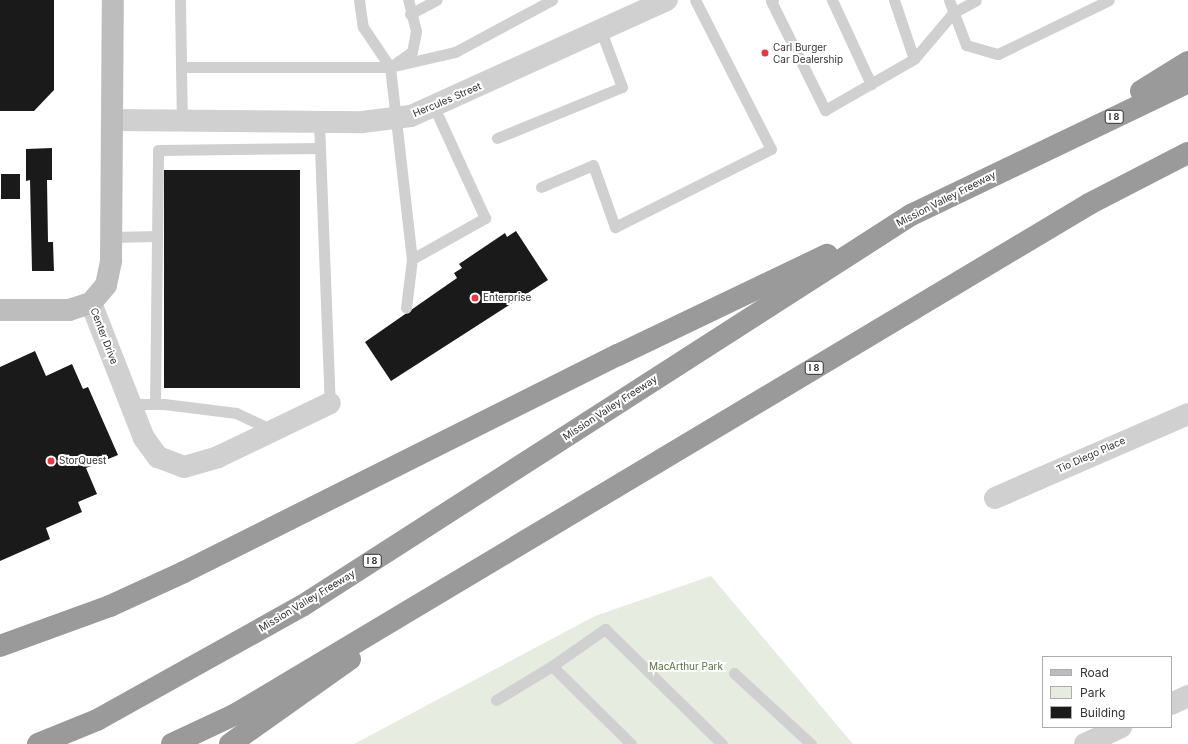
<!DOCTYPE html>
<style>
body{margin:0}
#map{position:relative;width:1188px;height:744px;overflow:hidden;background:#fff;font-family:Inter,sans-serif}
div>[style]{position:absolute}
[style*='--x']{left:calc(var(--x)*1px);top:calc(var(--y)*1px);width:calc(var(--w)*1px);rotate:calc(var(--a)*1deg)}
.green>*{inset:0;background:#e6ecdf}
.building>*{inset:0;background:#1a1a1a;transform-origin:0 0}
.lane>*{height:11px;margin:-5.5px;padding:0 5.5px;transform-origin:5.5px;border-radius:5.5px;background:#d0d0d0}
.street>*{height:22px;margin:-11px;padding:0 11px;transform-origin:11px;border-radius:11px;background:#d0d0d0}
.secondary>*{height:22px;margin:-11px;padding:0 11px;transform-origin:11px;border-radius:11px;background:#bdbdbd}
.highway>*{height:22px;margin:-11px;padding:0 11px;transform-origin:11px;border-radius:11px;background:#9a9a9a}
.dots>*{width:11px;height:11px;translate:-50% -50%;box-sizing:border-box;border:2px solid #fff;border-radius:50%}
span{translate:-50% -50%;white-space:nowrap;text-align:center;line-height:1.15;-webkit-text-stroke:4px #fff;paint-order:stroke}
.shield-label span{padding:1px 3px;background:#fff;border:1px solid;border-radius:3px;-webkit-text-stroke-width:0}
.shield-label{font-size:9px;color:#333;font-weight:700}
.poi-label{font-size:10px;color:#333}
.left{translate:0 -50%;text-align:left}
.street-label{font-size:10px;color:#333}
.park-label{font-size:10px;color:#56703f}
.legend{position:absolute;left:1042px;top:656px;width:130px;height:72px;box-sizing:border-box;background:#fff;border:1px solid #adadad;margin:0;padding:5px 7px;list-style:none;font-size:12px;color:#333}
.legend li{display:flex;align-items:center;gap:8px;height:20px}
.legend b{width:20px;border:1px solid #adadad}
</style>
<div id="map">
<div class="green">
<div style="clip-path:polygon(711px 576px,853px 744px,354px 744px,595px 616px)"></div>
</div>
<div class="building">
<div style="clip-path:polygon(0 0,54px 0,54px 90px,34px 111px,0 111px)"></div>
<div style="clip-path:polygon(52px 148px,52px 180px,47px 180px,48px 242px,53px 242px,54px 271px,32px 271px,30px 180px,26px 181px,26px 149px)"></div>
<div style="left:164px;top:170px;width:136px;height:218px"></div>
<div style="left:1px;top:174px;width:19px;height:25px"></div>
<div style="clip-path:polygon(516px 231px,548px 280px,391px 381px,365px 342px,457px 278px,454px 273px,462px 268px,459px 264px,505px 233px,507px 237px)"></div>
<div style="clip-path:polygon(35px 351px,46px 376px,72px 364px,83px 389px,88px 387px,118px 455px,86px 468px,97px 494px,78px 502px,82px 512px,46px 528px,50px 539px,0 561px,0 367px)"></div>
</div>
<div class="lane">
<div style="--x:180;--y:0;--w:121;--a:89.1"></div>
<div style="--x:359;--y:0;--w:27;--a:82"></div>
<div style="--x:363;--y:27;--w:48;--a:56"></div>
<div style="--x:390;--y:67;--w:193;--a:83.5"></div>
<div style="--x:412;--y:259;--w:49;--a:97"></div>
<div style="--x:773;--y:0;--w:2;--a:153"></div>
<div style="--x:771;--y:1;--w:122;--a:63.6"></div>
<div style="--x:825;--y:110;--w:103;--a:-29.8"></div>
<div style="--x:914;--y:59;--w:60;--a:-49.7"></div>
<div style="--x:953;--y:13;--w:26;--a:-29"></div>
<div style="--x:832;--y:0;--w:93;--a:65.1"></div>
<div style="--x:894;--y:0;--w:62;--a:71.3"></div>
<div style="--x:949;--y:0;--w:48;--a:69.3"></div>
<div style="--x:966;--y:45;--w:33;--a:16"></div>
<div style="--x:998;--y:54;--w:123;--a:-25.9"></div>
<div style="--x:410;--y:14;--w:30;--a:-28"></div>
<div style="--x:396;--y:63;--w:19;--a:-35"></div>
<div style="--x:412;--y:52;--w:21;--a:-79"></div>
<div style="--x:416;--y:31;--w:32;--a:-104"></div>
<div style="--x:181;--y:67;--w:209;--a:0"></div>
<div style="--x:390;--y:67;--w:67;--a:-13"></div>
<div style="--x:455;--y:52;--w:110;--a:-28.2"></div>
<div style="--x:319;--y:122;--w:281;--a:87.8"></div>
<div style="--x:497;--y:138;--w:135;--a:-22.2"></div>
<div style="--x:622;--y:87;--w:60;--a:-110.6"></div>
<div style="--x:541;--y:187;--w:56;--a:-22.9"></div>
<div style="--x:593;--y:165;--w:66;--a:70.5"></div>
<div style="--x:615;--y:227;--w:174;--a:-26.6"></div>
<div style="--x:771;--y:149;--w:167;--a:-117"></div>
<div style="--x:112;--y:237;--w:45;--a:-1.3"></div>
<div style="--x:412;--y:259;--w:84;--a:-29.3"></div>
<div style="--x:485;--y:218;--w:122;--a:-114.7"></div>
<div style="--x:130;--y:404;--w:34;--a:0"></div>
<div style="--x:164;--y:404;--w:73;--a:7.1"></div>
<div style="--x:236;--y:413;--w:40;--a:25"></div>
<div style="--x:155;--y:404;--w:254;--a:-89.3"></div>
<div style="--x:158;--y:150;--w:162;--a:-0.7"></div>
<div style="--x:552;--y:666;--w:111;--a:44.6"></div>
<div style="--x:734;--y:673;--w:105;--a:42.7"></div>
<div style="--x:496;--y:700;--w:66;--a:-31.3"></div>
<div style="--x:552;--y:666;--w:65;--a:-34.9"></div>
<div style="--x:605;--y:629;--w:164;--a:44.5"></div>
</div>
<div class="street">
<div style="--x:112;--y:120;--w:250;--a:0.5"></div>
<div style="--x:362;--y:122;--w:49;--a:-7"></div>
<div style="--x:411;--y:116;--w:281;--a:-24.4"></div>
<div style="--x:91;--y:303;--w:145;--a:68.6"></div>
<div style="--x:144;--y:438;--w:24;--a:54"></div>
<div style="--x:158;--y:457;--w:28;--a:21"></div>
<div style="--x:184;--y:467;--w:35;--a:-16"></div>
<div style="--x:218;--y:457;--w:124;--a:-25.7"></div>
<div style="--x:995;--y:498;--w:210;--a:-23.5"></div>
<div style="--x:1171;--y:704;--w:19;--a:-25"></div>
<div style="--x:1085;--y:744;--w:40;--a:-25"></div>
</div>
<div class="secondary">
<div style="--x:0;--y:310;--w:69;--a:0"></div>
<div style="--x:69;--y:310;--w:23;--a:-18"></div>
<div style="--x:91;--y:303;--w:23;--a:-50"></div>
<div style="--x:106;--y:285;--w:25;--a:-78"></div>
<div style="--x:111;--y:261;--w:261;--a:-89.6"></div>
</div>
<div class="highway">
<div style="--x:1141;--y:91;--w:55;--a:-31.7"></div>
<div style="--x:0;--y:646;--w:117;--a:-20"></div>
<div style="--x:110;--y:606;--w:81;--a:-24.7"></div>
<div style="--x:184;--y:572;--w:485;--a:-26.6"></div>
<div style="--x:618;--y:355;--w:232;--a:-25.6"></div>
<div style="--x:38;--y:744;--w:64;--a:-22.1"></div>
<div style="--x:97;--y:720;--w:235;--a:-29.1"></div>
<div style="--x:302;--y:606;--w:724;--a:-32.7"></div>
<div style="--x:911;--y:215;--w:307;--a:-25.6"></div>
<div style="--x:172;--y:744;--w:71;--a:-25.1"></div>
<div style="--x:236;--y:714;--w:994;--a:-30.87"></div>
<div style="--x:1089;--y:204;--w:111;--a:-27.3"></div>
<div style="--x:230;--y:744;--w:147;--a:-35.3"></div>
</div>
<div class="dots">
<div style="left:765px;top:53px;background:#e63946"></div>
<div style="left:475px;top:298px;background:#e63946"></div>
<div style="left:51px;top:461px;background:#e63946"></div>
</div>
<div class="shield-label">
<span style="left:1114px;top:117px">I 8</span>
<span style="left:814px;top:368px">I 8</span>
<span style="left:372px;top:561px">I 8</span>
</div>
<div class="poi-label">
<span class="left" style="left:773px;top:53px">Carl Burger<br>Car Dealership</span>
<span class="left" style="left:483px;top:298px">Enterprise</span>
<span class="left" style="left:59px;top:461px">StorQuest</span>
</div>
<div class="street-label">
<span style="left:447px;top:100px;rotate:-23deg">Hercules Street</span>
<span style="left:946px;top:199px;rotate:-27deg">Mission Valley Freeway</span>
<span style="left:104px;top:336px;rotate:69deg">Center Drive</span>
<span style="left:610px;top:408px;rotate:-33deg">Mission Valley Freeway</span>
<span style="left:1091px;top:455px;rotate:-24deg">Tio Diego Place</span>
<span style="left:307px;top:601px;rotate:-31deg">Mission Valley Freeway</span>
</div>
<div class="park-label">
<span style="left:686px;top:667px">MacArthur Park</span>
</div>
<ul class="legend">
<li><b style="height:5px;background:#bdbdbd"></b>Road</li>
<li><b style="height:11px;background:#e6ecdf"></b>Park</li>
<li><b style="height:11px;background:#1a1a1a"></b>Building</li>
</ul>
</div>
